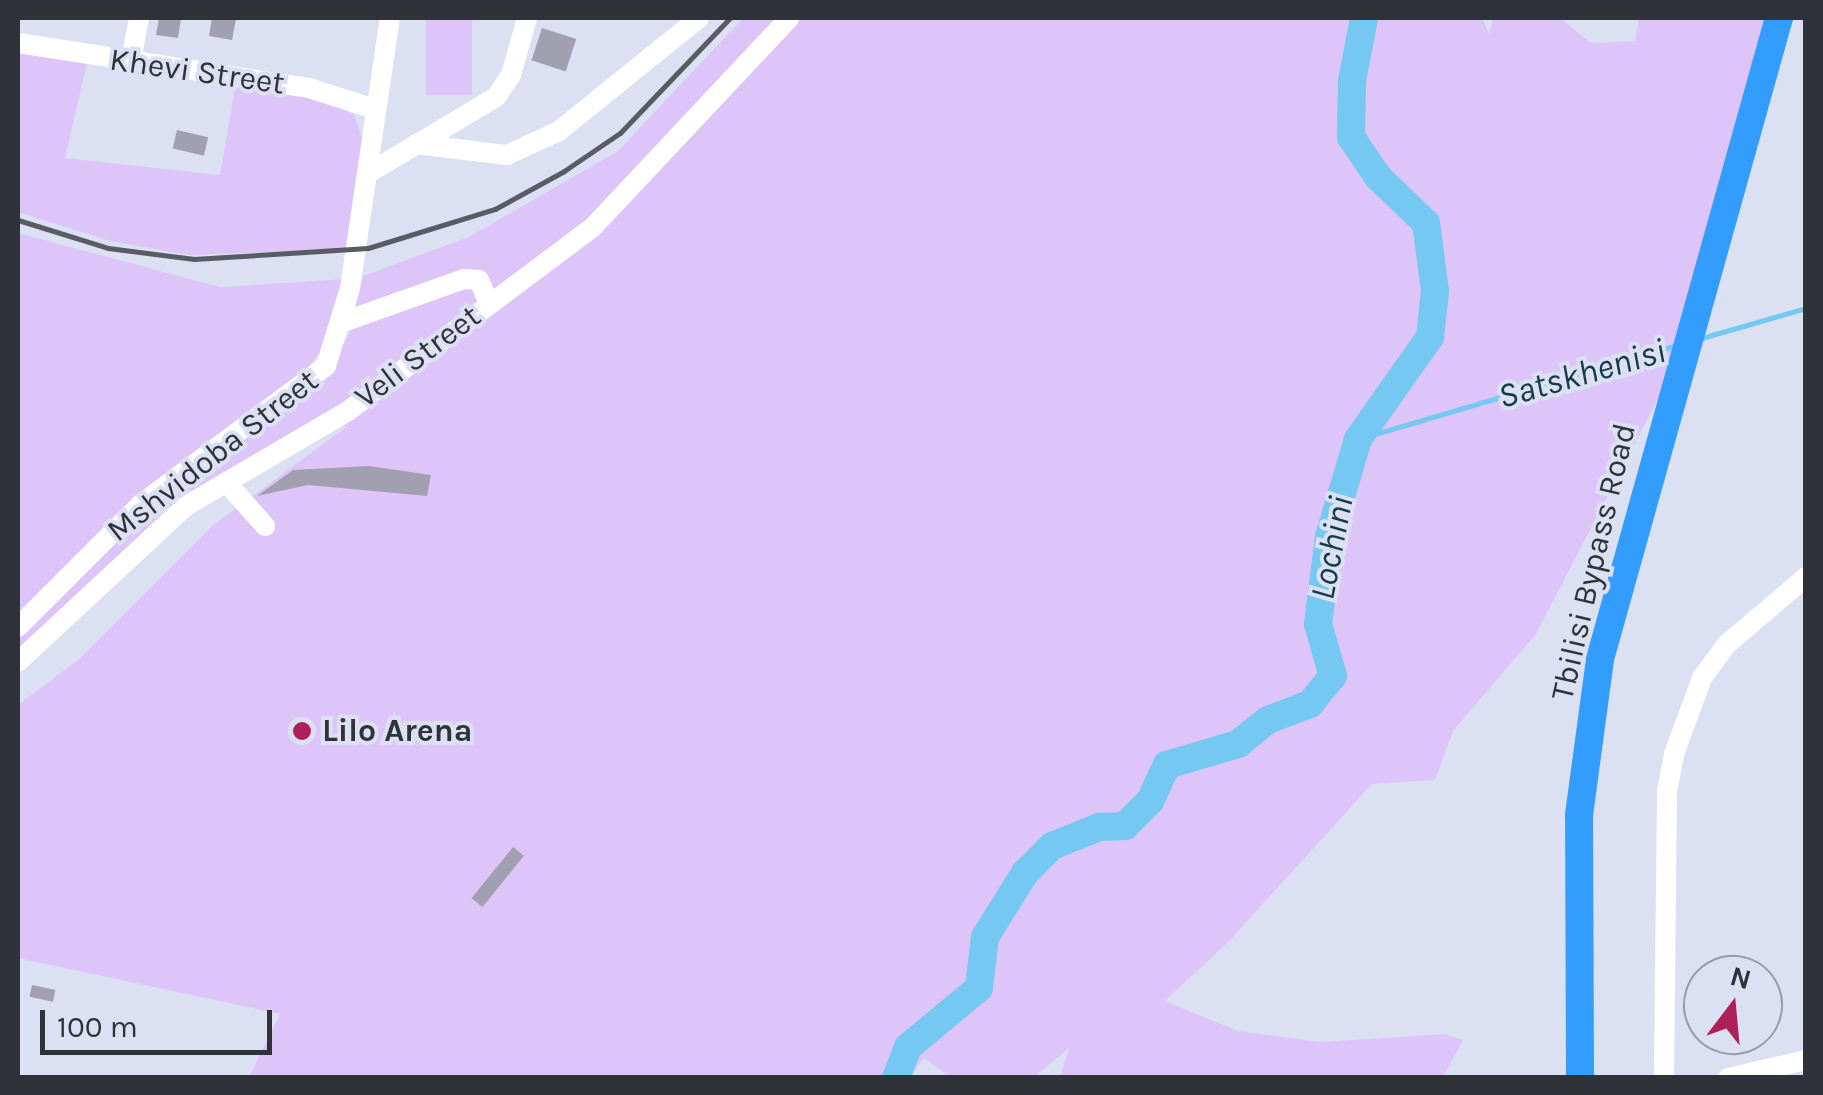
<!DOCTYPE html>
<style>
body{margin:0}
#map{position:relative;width:1823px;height:1095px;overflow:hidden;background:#dbe1f2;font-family:Karla,sans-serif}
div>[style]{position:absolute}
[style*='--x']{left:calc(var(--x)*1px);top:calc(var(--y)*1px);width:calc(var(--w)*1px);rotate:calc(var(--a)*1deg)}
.green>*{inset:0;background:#dec5f9;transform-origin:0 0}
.stream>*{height:5px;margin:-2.5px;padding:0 2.5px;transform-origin:2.5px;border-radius:2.5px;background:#74c8f1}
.river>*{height:28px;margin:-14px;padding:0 14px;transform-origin:14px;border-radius:14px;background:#74c8f1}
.building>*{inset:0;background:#a1a0b1;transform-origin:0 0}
.minor>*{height:20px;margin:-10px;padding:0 10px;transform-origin:10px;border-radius:10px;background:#fff}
.highway>*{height:28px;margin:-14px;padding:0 14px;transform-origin:14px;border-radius:14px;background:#329dfc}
.rail>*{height:5px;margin:-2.5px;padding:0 2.5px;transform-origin:2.5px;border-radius:2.5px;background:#595c65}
.dots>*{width:28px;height:28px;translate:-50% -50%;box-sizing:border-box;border:5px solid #dbe1f2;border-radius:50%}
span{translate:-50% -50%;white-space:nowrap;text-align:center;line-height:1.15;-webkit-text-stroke:8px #dbe1f2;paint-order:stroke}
.street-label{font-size:32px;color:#303239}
.poi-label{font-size:32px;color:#303239;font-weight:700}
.left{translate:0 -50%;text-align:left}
.water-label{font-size:35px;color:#153b4c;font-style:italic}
.frame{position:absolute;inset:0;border:20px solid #303239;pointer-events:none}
.north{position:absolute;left:1683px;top:955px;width:100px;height:100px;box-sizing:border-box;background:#dbe1f2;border:2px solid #979ba8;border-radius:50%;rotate:16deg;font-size:28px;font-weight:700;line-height:40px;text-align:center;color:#303239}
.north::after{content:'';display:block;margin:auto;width:35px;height:45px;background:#ae2059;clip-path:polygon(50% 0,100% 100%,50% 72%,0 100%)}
.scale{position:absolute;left:40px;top:1010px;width:232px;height:45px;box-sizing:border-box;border:5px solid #303239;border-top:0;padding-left:12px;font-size:30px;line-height:35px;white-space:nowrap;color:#303239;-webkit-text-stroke:8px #dbe1f2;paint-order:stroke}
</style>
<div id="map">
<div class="green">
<div style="left:426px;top:18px;width:46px;height:77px"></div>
<div style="clip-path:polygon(743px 18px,1483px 18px,1489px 35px,1493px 18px,1560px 18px,1591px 43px,1635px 41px,1639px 18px,1767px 18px,1661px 393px,1536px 634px,1453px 731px,1435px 780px,1372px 784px,1229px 941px,1165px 1001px,1238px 1031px,1321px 1042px,1445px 1034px,1463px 1040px,1443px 1077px,1060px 1077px,1069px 1048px,1033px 1078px,950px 1077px,924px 1058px,909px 1078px,249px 1077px,280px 1014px,18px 958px,18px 705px,78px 660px,212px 526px,346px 427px,327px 413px,158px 534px,18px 669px,18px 640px,154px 502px,316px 389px,348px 337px,363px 276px,469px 237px,618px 151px)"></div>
<div style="clip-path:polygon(18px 49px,87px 63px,65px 158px,220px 175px,236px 83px,329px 101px,354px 115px,364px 143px,347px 249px,188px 255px,110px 241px,18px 212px)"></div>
<div style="clip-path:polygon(18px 233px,220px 287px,344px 279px,327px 342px,309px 367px,18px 616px)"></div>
</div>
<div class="stream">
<div style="--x:1698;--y:339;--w:112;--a:-16"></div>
<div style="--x:1358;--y:439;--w:334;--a:-16.4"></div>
</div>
<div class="river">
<div style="--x:896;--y:1078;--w:33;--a:-69"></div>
<div style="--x:908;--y:1047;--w:92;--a:-39.7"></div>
<div style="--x:979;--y:988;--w:51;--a:-83.3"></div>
<div style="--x:985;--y:937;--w:75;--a:-58"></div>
<div style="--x:1025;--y:873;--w:38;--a:-45"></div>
<div style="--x:1052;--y:846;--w:51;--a:-22"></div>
<div style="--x:1099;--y:827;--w:26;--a:-2"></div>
<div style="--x:1125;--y:826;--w:35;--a:-45"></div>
<div style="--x:1150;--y:801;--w:40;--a:-65"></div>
<div style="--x:1167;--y:765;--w:74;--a:-16.5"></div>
<div style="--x:1238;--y:744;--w:38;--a:-39"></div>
<div style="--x:1268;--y:720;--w:45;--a:-20.9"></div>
<div style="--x:1310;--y:704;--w:36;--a:-51"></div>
<div style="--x:1333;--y:676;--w:54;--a:-106.1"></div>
<div style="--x:1318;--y:624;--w:88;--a:-82.8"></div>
<div style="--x:1329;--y:537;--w:102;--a:-73.5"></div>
<div style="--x:1358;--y:439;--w:125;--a:-54.8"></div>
<div style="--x:1430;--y:337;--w:46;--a:-83.8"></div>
<div style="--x:1435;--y:291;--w:69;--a:-97.5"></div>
<div style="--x:1426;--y:223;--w:66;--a:-136.2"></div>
<div style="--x:1378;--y:177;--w:48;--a:-124"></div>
<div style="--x:1351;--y:137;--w:56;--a:-89"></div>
<div style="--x:1352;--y:81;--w:64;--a:-79.2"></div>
</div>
<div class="building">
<div style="clip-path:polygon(159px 18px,181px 18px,178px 38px,156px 35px)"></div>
<div style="clip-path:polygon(212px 18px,236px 19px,232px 40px,209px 36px)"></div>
<div style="left:542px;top:28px;width:36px;height:34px;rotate:18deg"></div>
<div style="left:177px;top:130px;width:32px;height:19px;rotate:13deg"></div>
<div style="clip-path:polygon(369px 466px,431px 475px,427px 496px,308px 485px,257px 496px,293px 470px)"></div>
<div style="left:513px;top:847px;width:14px;height:66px;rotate:39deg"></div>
<div style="left:32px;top:985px;width:24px;height:12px;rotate:12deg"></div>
</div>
<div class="minor">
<div style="--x:18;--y:43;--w:294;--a:8.8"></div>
<div style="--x:309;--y:88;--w:69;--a:17.7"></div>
<div style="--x:131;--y:60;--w:43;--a:-79.2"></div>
<div style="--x:416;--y:144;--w:92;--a:6.9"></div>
<div style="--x:507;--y:155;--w:57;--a:-24.8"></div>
<div style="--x:559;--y:131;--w:180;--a:-38.9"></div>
<div style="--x:367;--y:174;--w:150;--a:-30.8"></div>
<div style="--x:496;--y:97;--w:27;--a:-56"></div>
<div style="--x:511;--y:75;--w:59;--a:-74.3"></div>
<div style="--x:343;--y:322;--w:128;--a:-19.6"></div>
<div style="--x:464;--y:279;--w:15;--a:4"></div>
<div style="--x:479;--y:280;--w:25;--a:67"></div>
<div style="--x:226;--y:482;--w:59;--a:48.4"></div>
<div style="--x:18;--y:627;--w:174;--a:-45"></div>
<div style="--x:141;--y:504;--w:231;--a:-36.7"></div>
<div style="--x:326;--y:366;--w:82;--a:-72.9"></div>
<div style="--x:350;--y:288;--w:273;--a:-81.6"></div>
<div style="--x:18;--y:662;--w:229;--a:-42.9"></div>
<div style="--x:186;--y:506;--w:188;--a:-30.4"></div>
<div style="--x:348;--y:411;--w:306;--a:-36.9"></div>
<div style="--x:593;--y:227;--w:287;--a:-46.8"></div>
<div style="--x:1664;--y:1078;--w:287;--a:-89.4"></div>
<div style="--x:1667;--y:791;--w:38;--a:-79"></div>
<div style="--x:1674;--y:754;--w:81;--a:-69.8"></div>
<div style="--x:1702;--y:678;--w:42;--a:-53.7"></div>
<div style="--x:1727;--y:644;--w:104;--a:-40.3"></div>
<div style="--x:1728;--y:1078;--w:80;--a:-13"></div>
</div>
<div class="highway">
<div style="--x:1580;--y:1078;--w:263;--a:-90.2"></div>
<div style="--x:1579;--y:815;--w:157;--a:-82.3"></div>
<div style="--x:1600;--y:659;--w:666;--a:-74.4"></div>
</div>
<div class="rail">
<div style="--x:18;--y:220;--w:94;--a:17.3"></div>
<div style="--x:108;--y:248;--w:87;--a:7.3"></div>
<div style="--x:194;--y:259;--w:174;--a:-3.6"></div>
<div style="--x:368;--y:248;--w:133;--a:-17.1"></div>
<div style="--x:495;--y:209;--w:79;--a:-28.8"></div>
<div style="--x:564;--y:171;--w:68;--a:-34.2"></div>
<div style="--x:620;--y:133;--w:159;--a:-46.3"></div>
</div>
<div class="dots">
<div style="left:302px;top:731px;background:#ae2059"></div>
</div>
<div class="street-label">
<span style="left:197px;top:72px;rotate:8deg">Khevi Street</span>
<span style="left:418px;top:357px;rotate:-37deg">Veli Street</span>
<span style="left:213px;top:456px;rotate:-38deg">Mshvidoba Street</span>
<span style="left:1594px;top:562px;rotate:-77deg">Tbilisi Bypass Road</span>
</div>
<div class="poi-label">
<span class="left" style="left:322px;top:731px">Lilo Arena</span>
</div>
<div class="water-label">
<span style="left:1582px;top:374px;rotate:-16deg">Satskhenisi</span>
<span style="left:1332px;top:548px;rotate:-79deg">Lochini</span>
</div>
<div class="frame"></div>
<div class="north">N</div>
<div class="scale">100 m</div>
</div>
